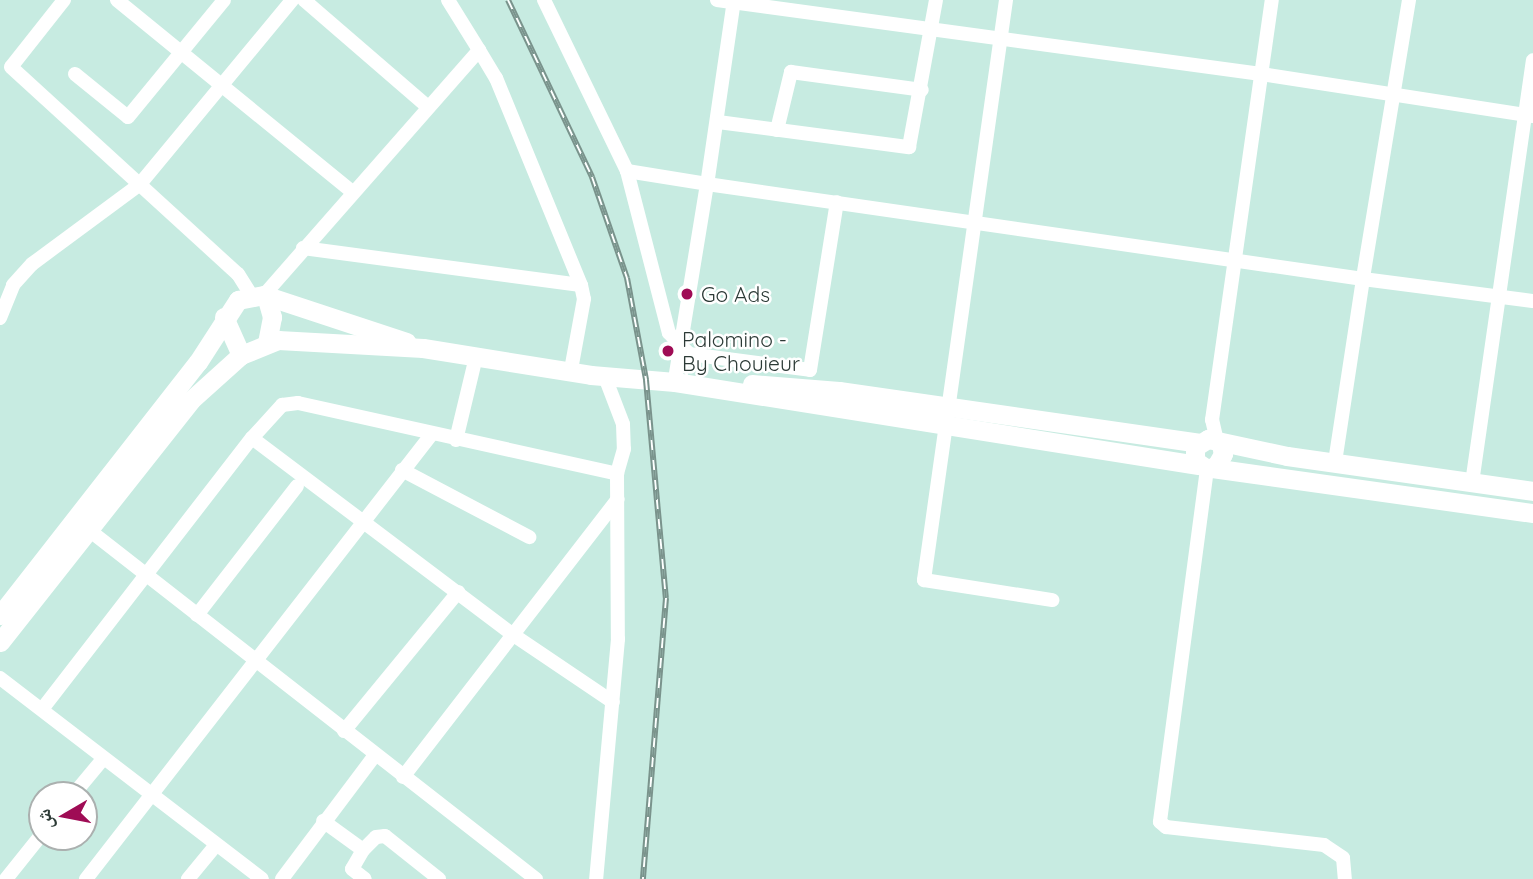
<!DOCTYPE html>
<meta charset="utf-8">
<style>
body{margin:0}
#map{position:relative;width:1533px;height:879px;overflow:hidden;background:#c7ebe1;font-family:Quicksand,"Noto Naskh Arabic",sans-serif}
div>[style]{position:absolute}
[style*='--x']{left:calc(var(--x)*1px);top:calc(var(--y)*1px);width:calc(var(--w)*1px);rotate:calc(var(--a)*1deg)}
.minor>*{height:14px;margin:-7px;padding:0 7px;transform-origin:7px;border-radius:7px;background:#fff}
.secondary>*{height:19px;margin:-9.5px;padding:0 9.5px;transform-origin:9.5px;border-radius:9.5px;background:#fff}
.rail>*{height:6px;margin-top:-3px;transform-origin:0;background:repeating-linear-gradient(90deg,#fff 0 10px,#7a938c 0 20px);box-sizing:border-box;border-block:2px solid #7a938c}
.dots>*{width:19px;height:19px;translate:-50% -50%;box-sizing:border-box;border:4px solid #fff;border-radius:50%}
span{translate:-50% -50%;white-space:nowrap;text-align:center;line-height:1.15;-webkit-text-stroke:5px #fff;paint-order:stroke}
.poi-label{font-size:21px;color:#2c3a36}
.left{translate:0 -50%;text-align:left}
.north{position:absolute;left:28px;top:781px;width:70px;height:70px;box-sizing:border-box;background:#fff;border:2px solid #abb0af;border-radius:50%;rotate:260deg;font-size:19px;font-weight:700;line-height:28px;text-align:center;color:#2c3a36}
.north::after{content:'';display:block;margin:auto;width:24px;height:32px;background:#9f0c55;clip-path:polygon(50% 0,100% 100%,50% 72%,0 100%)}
</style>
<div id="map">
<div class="minor">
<div style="--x:64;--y:0;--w:85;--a:128.3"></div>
<div style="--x:11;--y:67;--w:307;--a:42.4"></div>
<div style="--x:238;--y:274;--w:25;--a:58"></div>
<div style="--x:117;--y:0;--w:302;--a:39.2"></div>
<div style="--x:304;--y:0;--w:162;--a:40.8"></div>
<div style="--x:448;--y:0;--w:59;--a:58.2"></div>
<div style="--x:544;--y:0;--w:190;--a:64.1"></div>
<div style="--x:627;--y:171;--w:81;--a:9.2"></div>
<div style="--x:707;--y:184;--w:192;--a:99.3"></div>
<div style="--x:717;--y:0;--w:549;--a:7.75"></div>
<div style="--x:1261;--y:74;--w:275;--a:8.8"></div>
<div style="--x:734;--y:0;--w:186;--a:98.3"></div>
<div style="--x:707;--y:184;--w:663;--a:8.24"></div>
<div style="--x:1363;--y:279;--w:186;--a:98.7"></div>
<div style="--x:1006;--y:0;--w:586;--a:98.05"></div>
<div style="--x:924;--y:580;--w:130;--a:8.9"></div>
<div style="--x:1409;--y:0;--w:283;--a:99.4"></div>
<div style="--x:1363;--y:279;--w:171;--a:7.4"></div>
<div style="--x:75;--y:74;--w:68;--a:39.1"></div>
<div style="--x:128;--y:117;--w:151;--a:-50.6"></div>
<div style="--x:718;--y:122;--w:193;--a:7.5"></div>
<div style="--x:909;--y:147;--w:149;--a:-79.6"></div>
<div style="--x:777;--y:130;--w:60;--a:-76.4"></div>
<div style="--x:791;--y:72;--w:132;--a:7.8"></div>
<div style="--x:627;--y:171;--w:167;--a:75.5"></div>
<div style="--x:669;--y:333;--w:29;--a:46"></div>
<div style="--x:689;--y:354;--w:122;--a:7.5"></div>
<div style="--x:810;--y:370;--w:170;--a:-80.9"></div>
<div style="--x:303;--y:248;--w:280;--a:7.6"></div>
<div style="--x:264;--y:295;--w:326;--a:-48.7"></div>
<div style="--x:479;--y:50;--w:33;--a:59"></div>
<div style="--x:496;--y:78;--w:224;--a:67.7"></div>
<div style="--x:581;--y:285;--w:14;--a:78"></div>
<div style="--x:584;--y:299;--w:72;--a:100.4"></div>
<div style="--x:0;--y:318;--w:35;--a:-68"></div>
<div style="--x:13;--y:285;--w:28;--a:-48"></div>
<div style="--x:32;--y:264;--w:134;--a:-36.5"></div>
<div style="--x:140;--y:184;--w:239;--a:-50.4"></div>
<div style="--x:605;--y:377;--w:50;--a:69"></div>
<div style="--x:623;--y:424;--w:25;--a:88"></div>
<div style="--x:624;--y:449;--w:26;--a:106"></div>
<div style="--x:252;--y:438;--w:329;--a:37"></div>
<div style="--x:515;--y:636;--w:118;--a:34"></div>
<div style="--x:456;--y:440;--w:85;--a:-76.5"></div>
<div style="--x:1217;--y:441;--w:22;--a:-103"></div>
<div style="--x:1212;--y:420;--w:424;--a:-81.9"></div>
<div style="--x:1207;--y:469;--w:356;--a:97.6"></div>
<div style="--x:1160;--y:822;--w:8;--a:40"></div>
<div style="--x:1166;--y:827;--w:159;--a:6.5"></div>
<div style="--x:1324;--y:845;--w:23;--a:34"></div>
<div style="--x:1343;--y:858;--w:21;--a:85"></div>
<div style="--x:402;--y:470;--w:144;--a:27.8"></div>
<div style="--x:1472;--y:483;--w:427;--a:-81.8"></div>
<div style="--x:89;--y:530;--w:567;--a:37.98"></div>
<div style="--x:197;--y:615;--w:163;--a:-52.2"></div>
<div style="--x:0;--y:678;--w:330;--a:37.5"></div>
<div style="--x:43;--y:708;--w:341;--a:-52.3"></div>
<div style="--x:252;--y:438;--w:45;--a:-47.7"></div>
<div style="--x:282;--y:405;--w:16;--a:-7"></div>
<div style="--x:298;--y:403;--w:327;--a:12.5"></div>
<div style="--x:617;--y:474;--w:165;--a:89.7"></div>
<div style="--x:618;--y:639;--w:241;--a:95.2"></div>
<div style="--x:344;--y:731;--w:180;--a:-50.6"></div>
<div style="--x:403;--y:777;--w:351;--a:-52.3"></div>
<div style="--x:73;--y:795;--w:47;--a:-50.2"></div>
<div style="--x:323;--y:821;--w:49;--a:35.9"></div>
<div style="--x:363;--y:850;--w:22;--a:120"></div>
<div style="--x:352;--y:869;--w:16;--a:38"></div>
<div style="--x:363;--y:850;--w:18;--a:-45"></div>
<div style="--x:376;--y:837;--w:9;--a:-6"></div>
<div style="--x:385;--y:836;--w:69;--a:38.5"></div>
<div style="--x:6;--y:879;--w:58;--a:-51.3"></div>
<div style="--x:86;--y:879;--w:562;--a:-52.15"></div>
<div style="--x:188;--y:879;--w:44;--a:-50.5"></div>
<div style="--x:282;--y:879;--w:155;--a:-53.1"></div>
</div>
<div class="secondary">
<div style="--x:266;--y:296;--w:22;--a:74"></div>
<div style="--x:272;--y:317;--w:25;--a:101"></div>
<div style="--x:224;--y:317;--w:42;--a:65.9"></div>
<div style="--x:752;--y:384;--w:87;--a:4.6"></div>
<div style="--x:839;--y:391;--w:363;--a:8.2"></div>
<div style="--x:1221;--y:445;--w:9;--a:77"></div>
<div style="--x:1223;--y:454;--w:14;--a:120"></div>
<div style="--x:1216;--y:466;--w:9;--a:162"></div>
<div style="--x:1207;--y:469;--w:14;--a:-146"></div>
<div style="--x:1195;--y:461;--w:14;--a:-90"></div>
<div style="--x:1195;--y:447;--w:15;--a:-32"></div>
<div style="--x:1208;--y:439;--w:81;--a:12.1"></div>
<div style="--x:1287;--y:456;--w:248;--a:8.1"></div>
<div style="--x:1212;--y:468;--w:324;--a:8"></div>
<div style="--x:0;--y:615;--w:321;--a:-52"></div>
<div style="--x:198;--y:362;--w:74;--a:-57.2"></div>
<div style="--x:238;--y:300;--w:26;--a:-11"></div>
<div style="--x:264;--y:295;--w:150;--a:18.3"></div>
<div style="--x:0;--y:642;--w:308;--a:-51.7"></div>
<div style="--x:191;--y:400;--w:67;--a:-42"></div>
<div style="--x:241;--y:355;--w:40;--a:-22"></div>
<div style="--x:278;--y:340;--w:145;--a:3.2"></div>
<div style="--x:423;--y:348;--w:170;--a:9.1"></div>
<div style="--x:591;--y:375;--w:84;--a:4.8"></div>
<div style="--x:675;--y:382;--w:530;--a:9.02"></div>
</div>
<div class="rail">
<div style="--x:508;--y:0;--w:196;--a:64.6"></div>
<div style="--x:592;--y:177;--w:107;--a:70.9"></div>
<div style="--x:627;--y:278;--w:104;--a:79.4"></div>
<div style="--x:646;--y:380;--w:219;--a:84.8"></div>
<div style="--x:666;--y:598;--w:282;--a:94.7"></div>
</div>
<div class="dots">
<div style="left:687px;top:294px;background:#9f0c55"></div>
<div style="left:668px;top:351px;background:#9f0c55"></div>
</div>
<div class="poi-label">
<span class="left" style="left:701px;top:294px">Go Ads</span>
<span class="left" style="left:682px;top:351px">Palomino -<br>By Chouieur</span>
</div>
<div class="north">ش</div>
</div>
